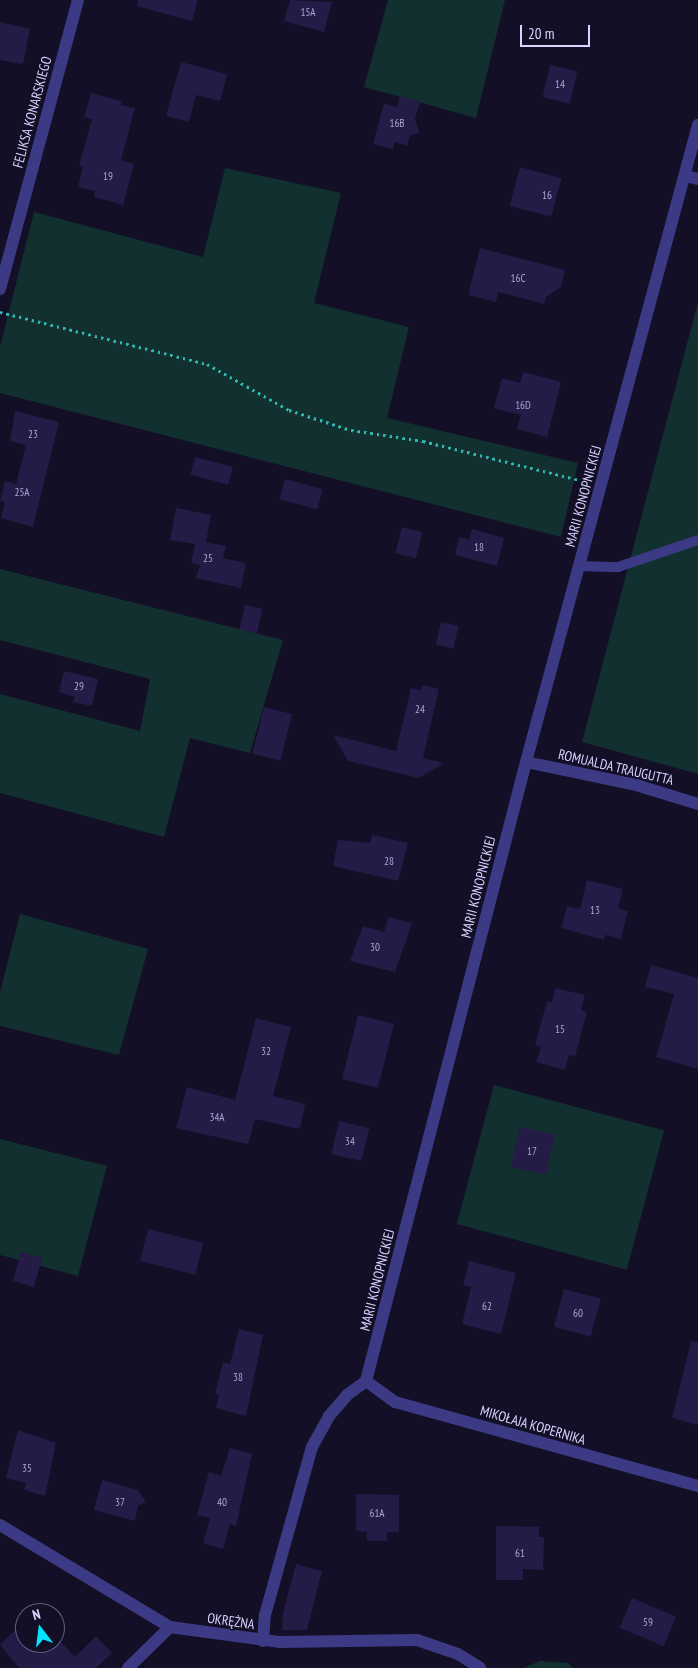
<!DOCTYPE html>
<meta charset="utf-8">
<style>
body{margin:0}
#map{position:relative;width:698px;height:1668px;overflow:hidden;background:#130f26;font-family:"PT Sans Narrow",sans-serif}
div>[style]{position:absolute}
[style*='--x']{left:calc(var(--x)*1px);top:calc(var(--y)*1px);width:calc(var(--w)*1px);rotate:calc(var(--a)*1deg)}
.green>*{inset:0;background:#12302f;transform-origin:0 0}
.building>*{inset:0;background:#241b47;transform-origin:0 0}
.path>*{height:3px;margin-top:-1.5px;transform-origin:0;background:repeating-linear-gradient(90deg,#2fb8b0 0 2.5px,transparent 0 6.5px)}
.lane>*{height:10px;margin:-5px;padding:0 5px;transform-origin:5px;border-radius:5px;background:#3d3a85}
.street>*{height:12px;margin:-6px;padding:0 6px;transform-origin:6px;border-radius:6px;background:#3d3a85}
span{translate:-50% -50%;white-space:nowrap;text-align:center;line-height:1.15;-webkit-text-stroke:4px #130f26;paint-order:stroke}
.number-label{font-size:11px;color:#aca6d1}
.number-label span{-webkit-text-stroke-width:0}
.street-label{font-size:14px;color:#d9d4ff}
.north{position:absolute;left:15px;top:1603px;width:50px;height:50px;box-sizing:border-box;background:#130f26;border:1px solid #625e7d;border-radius:50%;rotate:345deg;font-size:14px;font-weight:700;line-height:20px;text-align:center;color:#d9d4ff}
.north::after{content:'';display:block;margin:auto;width:18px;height:22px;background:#00e5ff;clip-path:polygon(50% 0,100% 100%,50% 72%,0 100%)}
.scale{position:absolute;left:520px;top:25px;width:70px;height:22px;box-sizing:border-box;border:2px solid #d9d4ff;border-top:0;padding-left:6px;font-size:15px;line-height:18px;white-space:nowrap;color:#d9d4ff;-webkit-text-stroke:4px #130f26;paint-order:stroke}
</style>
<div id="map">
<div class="green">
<div style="clip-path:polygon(388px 0,505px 0,476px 118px,364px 87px)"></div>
<div style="clip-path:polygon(225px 168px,341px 193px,314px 303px,409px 327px,387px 418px,578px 463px,561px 537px,0 393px,0 347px,34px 212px,203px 257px)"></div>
<div style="clip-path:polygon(698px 302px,698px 774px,582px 742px)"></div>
<div style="clip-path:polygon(0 569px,283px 640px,250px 753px,190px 738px,164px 837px,0 793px,0 694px,140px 731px,150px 679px,0 640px)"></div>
<div style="clip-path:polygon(20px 914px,148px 949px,119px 1055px,0 1026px,0 992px)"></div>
<div style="left:494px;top:1085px;width:176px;height:144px;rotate:15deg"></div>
<div style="clip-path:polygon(0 1139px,107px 1166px,78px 1276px,0 1255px)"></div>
<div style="clip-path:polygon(540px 1661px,568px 1663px,573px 1668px,523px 1668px)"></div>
</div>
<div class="building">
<div style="clip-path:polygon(138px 0,198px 0,192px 21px,137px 6px)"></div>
<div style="clip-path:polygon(290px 0,332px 2px,324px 32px,284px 21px)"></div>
<div style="clip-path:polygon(0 22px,30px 29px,23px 64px,0 60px)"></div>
<div style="clip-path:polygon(181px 62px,227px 74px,220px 101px,196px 95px,189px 122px,166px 116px)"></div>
<div style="left:550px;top:65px;width:28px;height:33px;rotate:13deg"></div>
<div style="clip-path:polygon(91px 93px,121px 101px,121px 105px,135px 108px,121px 160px,134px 164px,123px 205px,94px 197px,95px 191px,78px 187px,83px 167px,79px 166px,92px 119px,84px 117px)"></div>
<div style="clip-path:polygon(400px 96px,420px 102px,415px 118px,419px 132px,410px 136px,407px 146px,395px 142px,393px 149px,373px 144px,384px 103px,397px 107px)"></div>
<div style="left:520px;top:167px;width:43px;height:40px;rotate:15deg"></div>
<div style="clip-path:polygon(480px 248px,565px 270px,561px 287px,546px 297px,544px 304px,498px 292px,496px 302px,468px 295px)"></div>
<div style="clip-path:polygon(523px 372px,561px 382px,547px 437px,517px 429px,521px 415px,494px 408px,502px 378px,520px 383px)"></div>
<div style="clip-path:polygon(15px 411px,59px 422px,33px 527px,1px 518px,5px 503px,0 500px,5px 481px,16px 484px,26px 445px,10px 441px)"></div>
<div style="left:195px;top:457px;width:39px;height:18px;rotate:15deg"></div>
<div style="left:285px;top:479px;width:39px;height:21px;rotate:15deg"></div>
<div style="clip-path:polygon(176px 508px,211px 515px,206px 542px,226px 546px,223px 558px,246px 563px,241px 588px,196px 578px,200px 565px,191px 563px,195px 544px,170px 540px)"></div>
<div style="left:402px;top:527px;width:21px;height:27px;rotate:14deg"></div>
<div style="clip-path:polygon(472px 529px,504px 538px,497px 566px,455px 555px,459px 537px,469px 540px)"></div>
<div style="left:245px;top:605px;width:18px;height:25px;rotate:13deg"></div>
<div style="left:441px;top:622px;width:18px;height:23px;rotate:13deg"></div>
<div style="clip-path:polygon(64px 671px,98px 679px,92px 706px,73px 702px,75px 697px,59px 692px)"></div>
<div style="clip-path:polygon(422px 685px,439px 689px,423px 758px,444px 763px,419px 778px,348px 761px,333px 735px,396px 751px,411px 688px,421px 690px)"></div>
<div style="left:264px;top:707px;width:29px;height:48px;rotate:14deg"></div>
<div style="clip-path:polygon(372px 835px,408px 843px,398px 881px,333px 866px,338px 840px,370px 843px)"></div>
<div style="clip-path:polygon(587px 880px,623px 889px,618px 908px,628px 911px,621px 939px,605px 935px,604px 940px,561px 928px,567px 906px,580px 909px)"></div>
<div style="clip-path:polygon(388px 917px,412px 923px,395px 972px,350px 961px,363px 926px,384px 932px)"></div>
<div style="clip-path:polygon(651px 965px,698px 978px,698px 1069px,656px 1057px,674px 994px,645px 987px)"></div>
<div style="clip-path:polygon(555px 988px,585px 995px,581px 1010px,587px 1012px,575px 1056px,569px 1055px,565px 1070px,536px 1062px,541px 1047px,535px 1045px,547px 1001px,552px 1002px)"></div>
<div style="left:358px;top:1015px;width:37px;height:66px;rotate:14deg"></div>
<div style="clip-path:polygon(256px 1018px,291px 1027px,273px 1096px,305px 1104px,300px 1129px,255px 1119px,248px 1144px,176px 1128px,187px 1087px,235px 1100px)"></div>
<div style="left:339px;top:1121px;width:31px;height:34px;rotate:13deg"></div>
<div style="left:520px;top:1127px;width:36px;height:41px;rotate:13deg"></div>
<div style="left:148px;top:1229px;width:57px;height:33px;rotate:14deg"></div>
<div style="left:21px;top:1252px;width:22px;height:30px;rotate:16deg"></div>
<div style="clip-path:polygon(469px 1261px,516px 1273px,501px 1334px,462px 1324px,471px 1287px,463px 1285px)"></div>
<div style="left:564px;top:1289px;width:38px;height:39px;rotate:15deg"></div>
<div style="clip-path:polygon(239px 1329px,263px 1335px,246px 1416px,216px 1408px,219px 1395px,215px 1394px,223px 1362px,230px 1364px)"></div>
<div style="clip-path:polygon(691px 1341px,698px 1342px,698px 1425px,672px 1418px)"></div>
<div style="clip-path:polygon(18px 1430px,56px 1443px,45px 1496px,24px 1490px,26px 1483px,6px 1478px)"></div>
<div style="clip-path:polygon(230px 1448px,252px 1454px,236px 1526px,230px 1524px,223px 1549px,203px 1543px,210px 1518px,197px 1515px,209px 1472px,221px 1476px)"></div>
<div style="clip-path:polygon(102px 1480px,138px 1490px,146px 1502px,138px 1506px,135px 1521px,94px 1510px)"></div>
<div style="clip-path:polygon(356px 1494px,399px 1495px,399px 1532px,387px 1532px,387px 1541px,367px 1541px,367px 1532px,356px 1531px)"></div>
<div style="clip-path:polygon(496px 1526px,539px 1527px,539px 1537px,544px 1537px,543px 1570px,523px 1569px,523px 1580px,496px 1580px)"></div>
<div style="clip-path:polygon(296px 1564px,322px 1571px,307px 1630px,282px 1630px,283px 1613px)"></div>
<div style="left:632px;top:1598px;width:48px;height:32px;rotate:23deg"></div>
<div style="clip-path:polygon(25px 1620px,25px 1643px,55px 1643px,55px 1636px,75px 1657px,96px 1636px,112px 1653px,96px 1668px,19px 1668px,0 1645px)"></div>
</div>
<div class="path">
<div style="--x:0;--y:312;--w:213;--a:14.1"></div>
<div style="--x:207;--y:364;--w:94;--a:29.3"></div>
<div style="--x:289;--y:410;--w:65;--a:17.9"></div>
<div style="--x:351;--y:430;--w:73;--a:8.7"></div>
<div style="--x:423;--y:441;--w:166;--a:14"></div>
</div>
<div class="lane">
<div style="--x:580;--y:566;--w:38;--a:2"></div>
<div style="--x:618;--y:567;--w:84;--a:-18.6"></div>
</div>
<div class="street">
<div style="--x:685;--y:176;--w:13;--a:13"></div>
<div style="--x:0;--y:289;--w:299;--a:-74.9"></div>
<div style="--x:526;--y:762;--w:112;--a:11.8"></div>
<div style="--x:636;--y:785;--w:65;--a:17"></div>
<div style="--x:366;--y:1381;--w:36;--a:36"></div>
<div style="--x:395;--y:1402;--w:314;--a:15.5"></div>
<div style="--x:0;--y:1525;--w:198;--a:31"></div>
<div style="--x:170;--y:1627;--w:110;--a:7.8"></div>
<div style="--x:279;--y:1642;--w:138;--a:-0.8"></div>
<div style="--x:417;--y:1640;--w:43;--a:18.9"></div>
<div style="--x:458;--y:1654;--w:26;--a:32"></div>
<div style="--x:263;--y:1641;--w:26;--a:-86"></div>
<div style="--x:265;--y:1615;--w:174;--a:-74.4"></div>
<div style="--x:312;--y:1447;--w:35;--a:-61"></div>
<div style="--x:329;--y:1416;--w:28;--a:-49"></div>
<div style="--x:347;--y:1395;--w:24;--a:-36"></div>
<div style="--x:366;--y:1381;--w:639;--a:-75.51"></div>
<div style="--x:526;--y:762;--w:660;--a:-74.89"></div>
<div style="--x:128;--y:1668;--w:59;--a:-44.3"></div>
</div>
<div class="number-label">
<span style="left:308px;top:12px">15A</span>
<span style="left:560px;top:84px">14</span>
<span style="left:397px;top:123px">16B</span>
<span style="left:108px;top:176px">19</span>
<span style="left:547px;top:195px">16</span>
<span style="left:518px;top:278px">16C</span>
<span style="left:523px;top:405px">16D</span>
<span style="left:33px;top:434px">23</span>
<span style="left:22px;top:492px">25A</span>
<span style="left:479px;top:547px">18</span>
<span style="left:208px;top:558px">25</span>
<span style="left:79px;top:686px">29</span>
<span style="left:420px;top:709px">24</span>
<span style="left:389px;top:861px">28</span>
<span style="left:595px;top:910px">13</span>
<span style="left:375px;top:947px">30</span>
<span style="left:560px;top:1029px">15</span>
<span style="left:266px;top:1051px">32</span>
<span style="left:217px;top:1117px">34A</span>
<span style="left:350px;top:1141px">34</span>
<span style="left:532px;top:1151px">17</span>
<span style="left:487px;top:1306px">62</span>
<span style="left:578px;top:1313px">60</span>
<span style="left:238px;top:1377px">38</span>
<span style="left:27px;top:1468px">35</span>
<span style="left:120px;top:1502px">37</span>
<span style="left:222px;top:1502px">40</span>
<span style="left:377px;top:1513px">61A</span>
<span style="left:520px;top:1553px">61</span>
<span style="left:648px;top:1622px">59</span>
</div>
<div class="street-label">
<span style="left:32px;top:112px;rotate:-75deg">FELIKSA KONARSKIEGO</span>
<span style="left:583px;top:496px;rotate:-75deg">MARII KONOPNICKIEJ</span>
<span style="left:616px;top:767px;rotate:13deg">ROMUALDA TRAUGUTTA</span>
<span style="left:478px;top:887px;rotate:-76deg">MARII KONOPNICKIEJ</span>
<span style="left:377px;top:1280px;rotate:-76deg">MARII KONOPNICKIEJ</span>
<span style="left:533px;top:1425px;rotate:16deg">MIKOŁAJA KOPERNIKA</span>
<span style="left:231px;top:1621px;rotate:8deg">OKRĘŻNA</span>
</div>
<div class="north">N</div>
<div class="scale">20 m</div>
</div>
